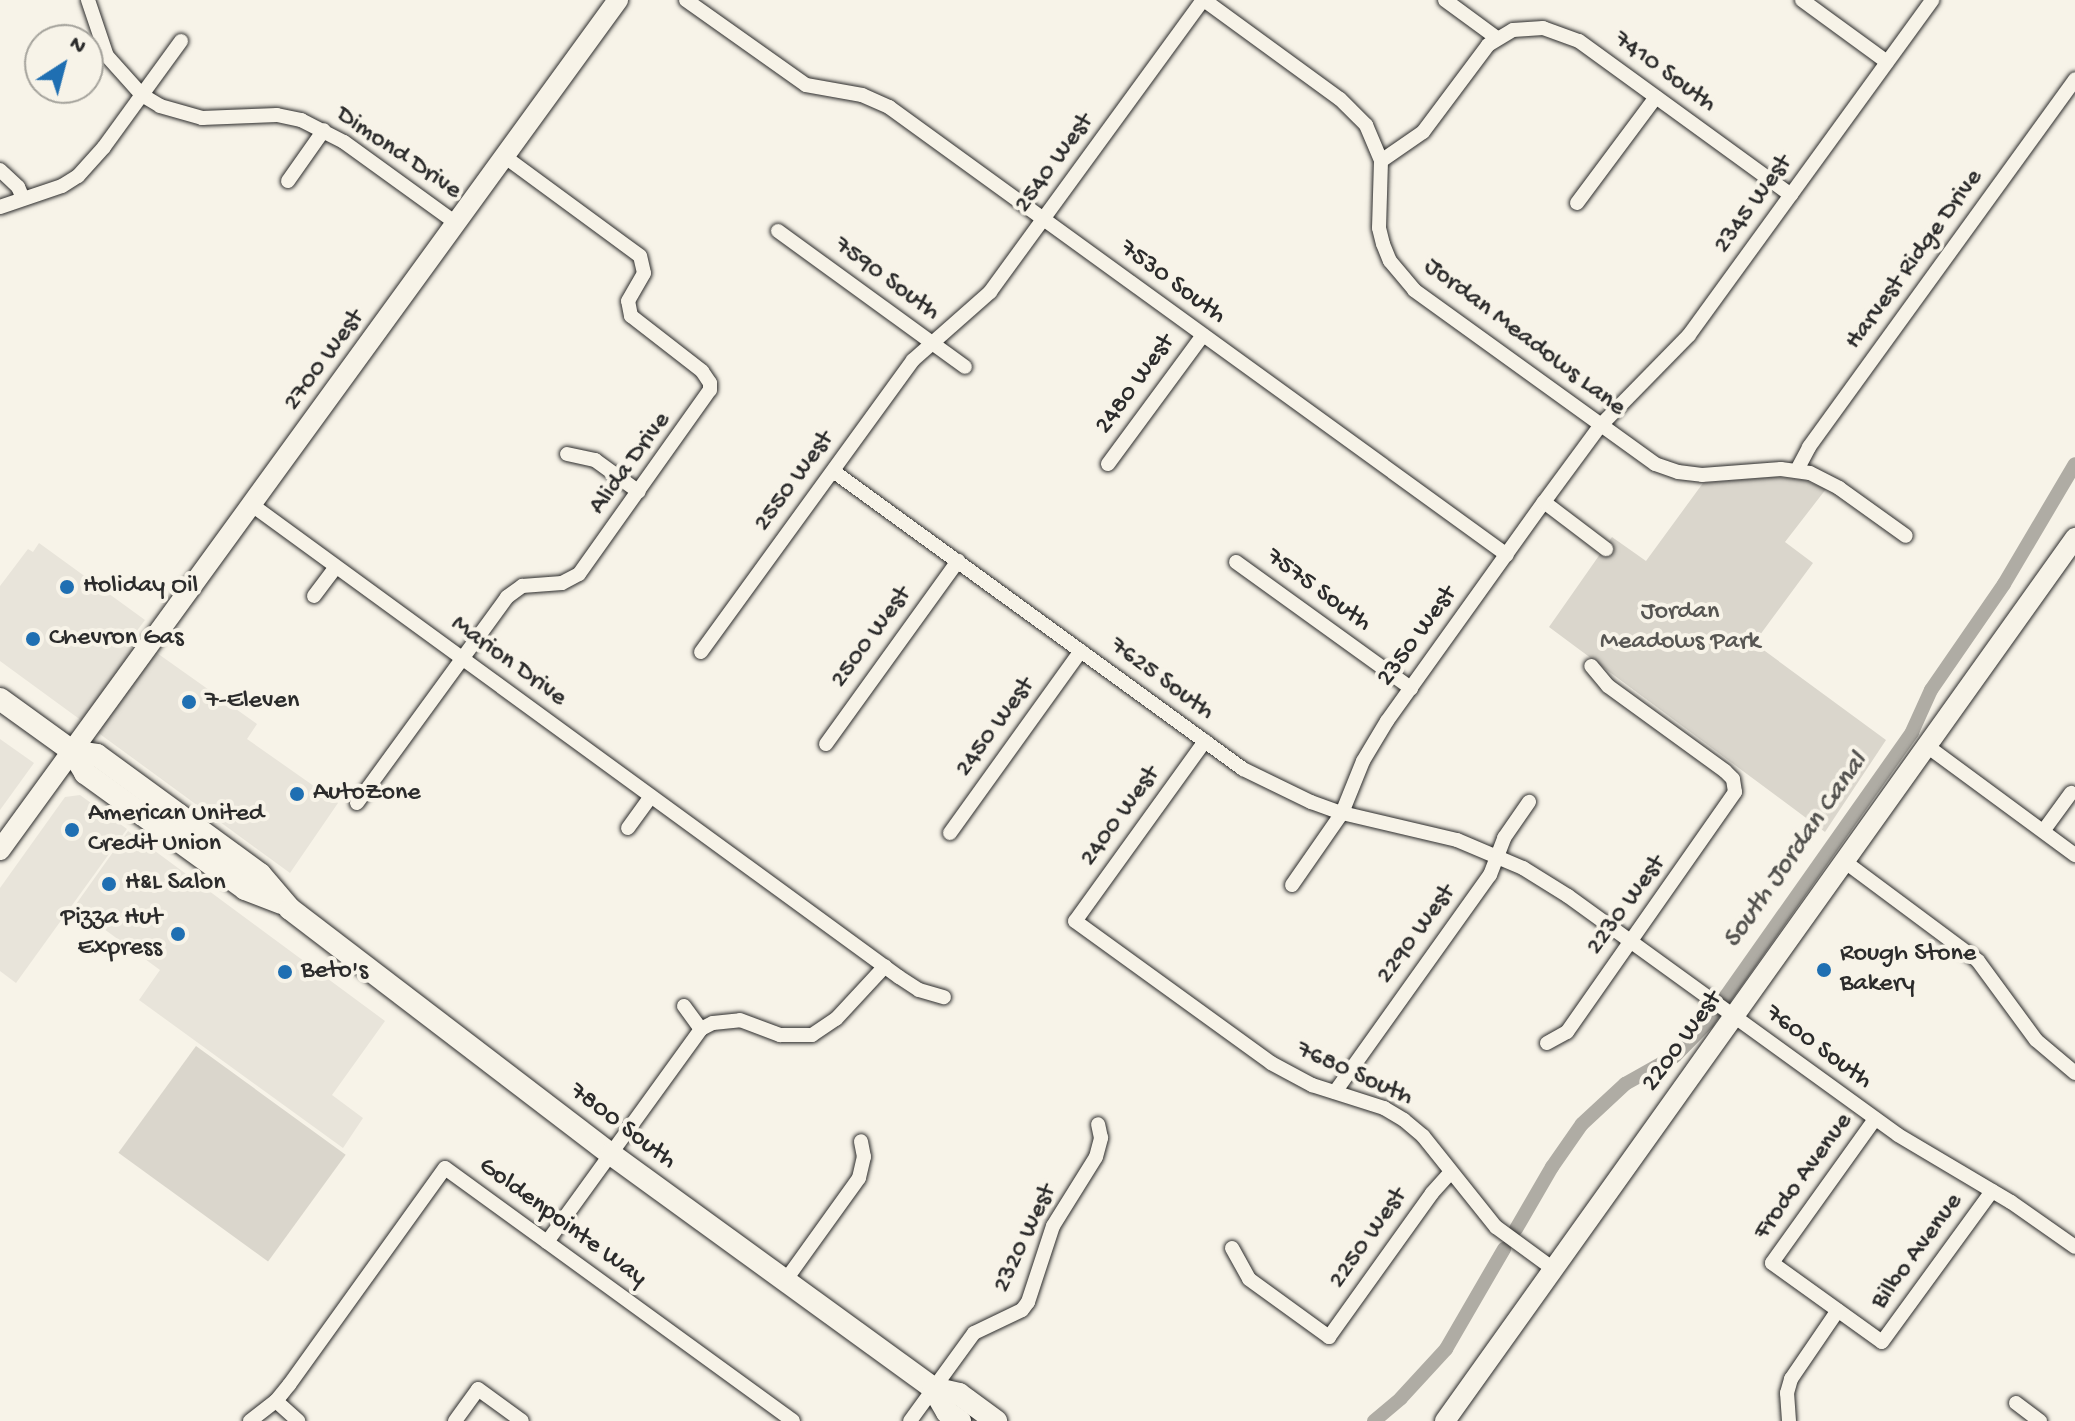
<!DOCTYPE html>
<style>
body{margin:0}
#map{position:relative;width:2075px;height:1421px;overflow:hidden;background:#f7f3e8;font-family:"Gochi Hand",sans-serif}
div>[style]{position:absolute}
[style*='--x']{left:calc(var(--x)*1px);top:calc(var(--y)*1px);width:calc(var(--w)*1px);rotate:calc(var(--a)*1deg)}
.built>*{inset:0;background:#e8e4da}
.green>*{inset:0;background:#dad6cc;transform-origin:0 0}
.canal>*{height:14px;margin:-7px;padding:0 7px;transform-origin:7px;border-radius:7px;background:#afaca4}
.roads{filter:drop-shadow(0 0 2px #2b2b2b) drop-shadow(0 0 2px #2b2b2b)}
.street>*{height:14px;margin:-7px;padding:0 7px;transform-origin:7px;border-radius:7px;background:#f7f3e8}
.secondary>*{height:20px;margin:-10px;padding:0 10px;transform-origin:10px;border-radius:10px;background:#f7f3e8}
.primary>*{height:22px;margin:-11px;padding:0 11px;transform-origin:11px;border-radius:11px;background:#f7f3e8}
.dots>*{width:22px;height:22px;translate:-50% -50%;box-sizing:border-box;border:4px solid #f7f3e8;border-radius:50%}
span{translate:-50% -50%;white-space:nowrap;text-align:center;line-height:1.15;-webkit-text-stroke:8px #f7f3e8;paint-order:stroke}
.street-label{font-size:26px;color:#2b2b2b}
.poi-label{font-size:26px;color:#2b2b2b}
.left{translate:0 -50%;text-align:left}
.right{translate:-100% -50%;text-align:right}
.park-label{font-size:26px;color:#575653}
.water-label{font-size:28px;color:#53524f;font-style:italic}
.north{position:absolute;left:24px;top:24px;width:80px;height:80px;box-sizing:border-box;background:#f7f3e8;border:2px solid #a5a39c;border-radius:50%;rotate:36deg;font-size:22px;font-weight:700;line-height:32px;text-align:center;color:#2b2b2b}
.north::after{content:'';display:block;margin:auto;width:28px;height:36px;background:#1f6fb2;clip-path:polygon(50% 0,100% 100%,50% 72%,0 100%)}
</style>
<div id="map">
<div class="built">
<div style="clip-path:polygon(39px 543px,145px 620px,133px 636px,257px 724px,247px 739px,338px 803px,290px 873px,0 661px,0 586px,28px 549px,33px 552px)"></div>
<div style="clip-path:polygon(0 739px,34px 763px,0 810px)"></div>
<div style="clip-path:polygon(80px 795px,127px 829px,16px 983px,0 971px,0 888px,65px 797px)"></div>
<div style="clip-path:polygon(128px 831px,385px 1021px,332px 1095px,363px 1118px,343px 1148px,139px 1000px,160px 970px,74px 907px)"></div>
</div>
<div class="green">
<div style="clip-path:polygon(1775px 477px,1804px 480px,1826px 489px,1785px 542px,1813px 563px,1754px 643px,1886px 740px,1825px 832px,1549px 627px,1612px 537px,1646px 561px,1703px 483px)"></div>
<div style="left:196px;top:1046px;width:185px;height:132px;rotate:36deg"></div>
</div>
<div class="canal">
<div style="--x:1516;--y:1229;--w:72;--a:-59.9"></div>
<div style="--x:1552;--y:1167;--w:52;--a:-55.1"></div>
<div style="--x:1582;--y:1124;--w:59;--a:-42.9"></div>
<div style="--x:1625;--y:1084;--w:57;--a:-29.2"></div>
<div style="--x:1675;--y:1056;--w:46;--a:-45.9"></div>
<div style="--x:1707;--y:1023;--w:356;--a:-54.8"></div>
<div style="--x:1912;--y:732;--w:46;--a:-65.7"></div>
<div style="--x:1931;--y:690;--w:129;--a:-55.4"></div>
<div style="--x:2004;--y:584;--w:139;--a:-59.4"></div>
<div style="--x:1374;--y:1421;--w:35;--a:-40"></div>
<div style="--x:1401;--y:1398;--w:67;--a:-47.4"></div>
<div style="--x:1446;--y:1349;--w:116;--a:-59.9"></div>
</div>
<div class="roads">
<div class="street">
<div style="--x:88;--y:0;--w:59;--a:71.3"></div>
<div style="--x:107;--y:56;--w:52;--a:48.1"></div>
<div style="--x:142;--y:95;--w:21;--a:31"></div>
<div style="--x:160;--y:106;--w:44;--a:15.9"></div>
<div style="--x:202;--y:118;--w:75;--a:-2.3"></div>
<div style="--x:277;--y:115;--w:25;--a:12"></div>
<div style="--x:301;--y:120;--w:48;--a:27.1"></div>
<div style="--x:344;--y:142;--w:138;--a:35.9"></div>
<div style="--x:686;--y:0;--w:147;--a:35.3"></div>
<div style="--x:806;--y:85;--w:57;--a:10.1"></div>
<div style="--x:862;--y:95;--w:30;--a:24"></div>
<div style="--x:889;--y:107;--w:763;--a:35.94"></div>
<div style="--x:1204;--y:0;--w:168;--a:36.1"></div>
<div style="--x:1340;--y:99;--w:37;--a:45"></div>
<div style="--x:1366;--y:125;--w:39;--a:67"></div>
<div style="--x:1381;--y:161;--w:67;--a:91.7"></div>
<div style="--x:1379;--y:228;--w:16;--a:76"></div>
<div style="--x:1383;--y:244;--w:18;--a:68"></div>
<div style="--x:1390;--y:261;--w:38;--a:50"></div>
<div style="--x:1414;--y:290;--w:297;--a:35.8"></div>
<div style="--x:1655;--y:464;--w:24;--a:19"></div>
<div style="--x:1678;--y:472;--w:24;--a:7"></div>
<div style="--x:1702;--y:475;--w:79;--a:-4.3"></div>
<div style="--x:1781;--y:469;--w:29;--a:8"></div>
<div style="--x:1810;--y:473;--w:33;--a:27"></div>
<div style="--x:1839;--y:488;--w:82;--a:35.6"></div>
<div style="--x:1445;--y:0;--w:64;--a:36.2"></div>
<div style="--x:1802;--y:0;--w:105;--a:36.1"></div>
<div style="--x:1381;--y:161;--w:51;--a:-34.6"></div>
<div style="--x:1423;--y:132;--w:109;--a:-53.2"></div>
<div style="--x:1488;--y:45;--w:29;--a:-31"></div>
<div style="--x:1513;--y:30;--w:30;--a:-4"></div>
<div style="--x:1543;--y:28;--w:38;--a:20"></div>
<div style="--x:1579;--y:41;--w:262;--a:36"></div>
<div style="--x:0;--y:170;--w:25;--a:43"></div>
<div style="--x:18;--y:187;--w:12;--a:66"></div>
<div style="--x:288;--y:181;--w:62;--a:-54.8"></div>
<div style="--x:1577;--y:203;--w:132;--a:-53.3"></div>
<div style="--x:0;--y:207;--w:65;--a:-18.7"></div>
<div style="--x:62;--y:186;--w:19;--a:-32"></div>
<div style="--x:78;--y:176;--w:39;--a:-48"></div>
<div style="--x:104;--y:147;--w:131;--a:-54"></div>
<div style="--x:778;--y:231;--w:231;--a:36"></div>
<div style="--x:567;--y:454;--w:29;--a:12"></div>
<div style="--x:595;--y:460;--w:54;--a:36"></div>
<div style="--x:1108;--y:464;--w:160;--a:-53.6"></div>
<div style="--x:1797;--y:470;--w:26;--a:-62"></div>
<div style="--x:1809;--y:447;--w:454;--a:-54.1"></div>
<div style="--x:833;--y:471;--w:507;--a:36.01"></div>
<div style="--x:1243;--y:769;--w:76;--a:25.9"></div>
<div style="--x:1311;--y:802;--w:33;--a:20"></div>
<div style="--x:1342;--y:813;--w:118;--a:13.2"></div>
<div style="--x:1457;--y:840;--w:72;--a:23"></div>
<div style="--x:1523;--y:868;--w:53;--a:31.9"></div>
<div style="--x:1568;--y:896;--w:407;--a:35.9"></div>
<div style="--x:1898;--y:1135;--w:131;--a:30.7"></div>
<div style="--x:2011;--y:1202;--w:78;--a:35.1"></div>
<div style="--x:1544;--y:502;--w:78;--a:37.2"></div>
<div style="--x:252;--y:505;--w:801;--a:36.11"></div>
<div style="--x:899;--y:977;--w:24;--a:33"></div>
<div style="--x:919;--y:990;--w:26;--a:16"></div>
<div style="--x:1236;--y:562;--w:216;--a:35.8"></div>
<div style="--x:314;--y:596;--w:36;--a:-53"></div>
<div style="--x:701;--y:652;--w:361;--a:-54"></div>
<div style="--x:913;--y:360;--w:103;--a:-41.4"></div>
<div style="--x:990;--y:292;--w:361;--a:-53.9"></div>
<div style="--x:1205;--y:741;--w:222;--a:125.8"></div>
<div style="--x:1075;--y:921;--w:242;--a:35.9"></div>
<div style="--x:1271;--y:1063;--w:47;--a:28.2"></div>
<div style="--x:1312;--y:1085;--w:76;--a:17.7"></div>
<div style="--x:1384;--y:1108;--w:23;--a:31"></div>
<div style="--x:1404;--y:1120;--w:25;--a:40"></div>
<div style="--x:1423;--y:1136;--w:117;--a:51.3"></div>
<div style="--x:1496;--y:1227;--w:69;--a:36.2"></div>
<div style="--x:826;--y:744;--w:226;--a:-54.2"></div>
<div style="--x:1927;--y:746;--w:184;--a:36.4"></div>
<div style="--x:357;--y:803;--w:255;--a:-53.9"></div>
<div style="--x:507;--y:597;--w:19;--a:-36"></div>
<div style="--x:522;--y:586;--w:40;--a:-4.3"></div>
<div style="--x:562;--y:583;--w:19;--a:-28"></div>
<div style="--x:579;--y:574;--w:226;--a:-54.6"></div>
<div style="--x:710;--y:390;--w:7;--a:-90"></div>
<div style="--x:710;--y:383;--w:14;--a:-124"></div>
<div style="--x:702;--y:371;--w:90;--a:-142.2"></div>
<div style="--x:631;--y:316;--w:15;--a:-101"></div>
<div style="--x:628;--y:301;--w:32;--a:-60"></div>
<div style="--x:644;--y:273;--w:17;--a:-103"></div>
<div style="--x:640;--y:256;--w:167;--a:-143.7"></div>
<div style="--x:628;--y:828;--w:39;--a:-54"></div>
<div style="--x:2044;--y:830;--w:46;--a:-53.9"></div>
<div style="--x:950;--y:833;--w:224;--a:-54.3"></div>
<div style="--x:1844;--y:861;--w:167;--a:36.7"></div>
<div style="--x:1978;--y:961;--w:98;--a:53.7"></div>
<div style="--x:2036;--y:1040;--w:51;--a:40.2"></div>
<div style="--x:1292;--y:885;--w:88;--a:-55.2"></div>
<div style="--x:1342;--y:813;--w:56;--a:-68"></div>
<div style="--x:1363;--y:761;--w:47;--a:-59"></div>
<div style="--x:1387;--y:721;--w:269;--a:-54.4"></div>
<div style="--x:1544;--y:502;--w:94;--a:-53.6"></div>
<div style="--x:1600;--y:426;--w:127;--a:-45.6"></div>
<div style="--x:1689;--y:335;--w:414;--a:-54"></div>
<div style="--x:684;--y:1006;--w:29;--a:54"></div>
<div style="--x:1547;--y:1043;--w:23;--a:-29"></div>
<div style="--x:1567;--y:1032;--w:293;--a:-55"></div>
<div style="--x:1735;--y:792;--w:13;--a:-99"></div>
<div style="--x:1733;--y:779;--w:11;--a:-135"></div>
<div style="--x:1725;--y:771;--w:145;--a:-144"></div>
<div style="--x:1608;--y:686;--w:26;--a:-130"></div>
<div style="--x:1335;--y:1092;--w:267;--a:-54.5"></div>
<div style="--x:1490;--y:875;--w:40;--a:-69"></div>
<div style="--x:1504;--y:838;--w:44;--a:-55.2"></div>
<div style="--x:1875;--y:1119;--w:177;--a:125.6"></div>
<div style="--x:1772;--y:1263;--w:135;--a:35.7"></div>
<div style="--x:1882;--y:1342;--w:187;--a:-53.9"></div>
<div style="--x:547;--y:1242;--w:263;--a:-54.1"></div>
<div style="--x:701;--y:1029;--w:13;--a:-27"></div>
<div style="--x:713;--y:1023;--w:27;--a:-6"></div>
<div style="--x:740;--y:1020;--w:43;--a:20.6"></div>
<div style="--x:780;--y:1035;--w:32;--a:0"></div>
<div style="--x:812;--y:1035;--w:29;--a:-34"></div>
<div style="--x:836;--y:1019;--w:72;--a:-47.2"></div>
<div style="--x:1232;--y:1248;--w:35;--a:61"></div>
<div style="--x:1249;--y:1279;--w:99;--a:35.9"></div>
<div style="--x:1329;--y:1337;--w:177;--a:-54.4"></div>
<div style="--x:1432;--y:1193;--w:28;--a:-48"></div>
<div style="--x:785;--y:1281;--w:127;--a:-54.3"></div>
<div style="--x:859;--y:1178;--w:22;--a:-77"></div>
<div style="--x:864;--y:1157;--w:16;--a:-101"></div>
<div style="--x:276;--y:1401;--w:30;--a:42"></div>
<div style="--x:2016;--y:1403;--w:30;--a:37"></div>
<div style="--x:250;--y:1421;--w:33;--a:-38"></div>
<div style="--x:276;--y:1401;--w:21;--a:-51"></div>
<div style="--x:289;--y:1385;--w:267;--a:-54.3"></div>
<div style="--x:445;--y:1168;--w:430;--a:36"></div>
<div style="--x:455;--y:1421;--w:39;--a:-54"></div>
<div style="--x:478;--y:1389;--w:54;--a:36"></div>
<div style="--x:910;--y:1421;--w:109;--a:-54"></div>
<div style="--x:974;--y:1333;--w:53;--a:-25.6"></div>
<div style="--x:1022;--y:1310;--w:10;--a:-53"></div>
<div style="--x:1028;--y:1302;--w:80;--a:-71.8"></div>
<div style="--x:1053;--y:1226;--w:81;--a:-58.1"></div>
<div style="--x:1096;--y:1157;--w:20;--a:-75"></div>
<div style="--x:1101;--y:1138;--w:14;--a:-102"></div>
<div style="--x:1789;--y:1421;--w:28;--a:-94"></div>
<div style="--x:1787;--y:1393;--w:15;--a:-74"></div>
<div style="--x:1791;--y:1379;--w:83;--a:-55.7"></div>
</div>
<div class="secondary">
<div style="--x:0;--y:850;--w:1051;--a:-53.98"></div>
<div style="--x:1445;--y:1421;--w:1085;--a:-54.49"></div>
</div>
<div class="primary">
<div style="--x:0;--y:699;--w:89;--a:35.8"></div>
<div style="--x:72;--y:751;--w:26;--a:59"></div>
<div style="--x:85;--y:773;--w:198;--a:35.9"></div>
<div style="--x:245;--y:889;--w:39;--a:21"></div>
<div style="--x:72;--y:751;--w:25;--a:9"></div>
<div style="--x:97;--y:755;--w:202;--a:36.1"></div>
<div style="--x:260;--y:874;--w:46;--a:49.4"></div>
<div style="--x:290;--y:909;--w:404;--a:37.4"></div>
<div style="--x:611;--y:1154;--w:398;--a:36"></div>
<div style="--x:933;--y:1388;--w:28;--a:60"></div>
<div style="--x:947;--y:1412;--w:16;--a:35"></div>
<div style="--x:933;--y:1388;--w:27;--a:13"></div>
<div style="--x:959;--y:1394;--w:46;--a:36.1"></div>
</div>
</div>
<div class="dots">
<div style="left:67px;top:587px;background:#1f6fb2"></div>
<div style="left:33px;top:639px;background:#1f6fb2"></div>
<div style="left:189px;top:702px;background:#1f6fb2"></div>
<div style="left:297px;top:794px;background:#1f6fb2"></div>
<div style="left:72px;top:830px;background:#1f6fb2"></div>
<div style="left:109px;top:884px;background:#1f6fb2"></div>
<div style="left:178px;top:934px;background:#1f6fb2"></div>
<div style="left:1824px;top:970px;background:#1f6fb2"></div>
<div style="left:285px;top:972px;background:#1f6fb2"></div>
</div>
<div class="street-label">
<span style="left:1664px;top:73px;rotate:36deg">7410 South</span>
<span style="left:398px;top:154px;rotate:34deg">Dimond Drive</span>
<span style="left:1055px;top:164px;rotate:-54deg">2540 West</span>
<span style="left:1754px;top:205px;rotate:-54deg">2345 West</span>
<span style="left:1915px;top:260px;rotate:-54deg">Harvest Ridge Drive</span>
<span style="left:886px;top:280px;rotate:36deg">7590 South</span>
<span style="left:1172px;top:283px;rotate:36deg">7530 South</span>
<span style="left:1524px;top:338px;rotate:37deg">Jordan Meadows Lane</span>
<span style="left:325px;top:361px;rotate:-54deg">2700 West</span>
<span style="left:1136px;top:385px;rotate:-54deg">2480 West</span>
<span style="left:631px;top:464px;rotate:-54deg">Alida Drive</span>
<span style="left:795px;top:482px;rotate:-54deg">2550 West</span>
<span style="left:1318px;top:591px;rotate:36deg">7575 South</span>
<span style="left:1418px;top:637px;rotate:-54deg">2350 West</span>
<span style="left:872px;top:638px;rotate:-54deg">2500 West</span>
<span style="left:508px;top:662px;rotate:36deg">Marion Drive</span>
<span style="left:1161px;top:680px;rotate:36deg">7625 South</span>
<span style="left:996px;top:728px;rotate:-54deg">2450 West</span>
<span style="left:1121px;top:817px;rotate:-54deg">2400 West</span>
<span style="left:1627px;top:906px;rotate:-54deg">2230 West</span>
<span style="left:1417px;top:935px;rotate:-54deg">2290 West</span>
<span style="left:1683px;top:1042px;rotate:-54deg">2200 West</span>
<span style="left:1818px;top:1048px;rotate:36deg">7600 South</span>
<span style="left:1354px;top:1075px;rotate:24deg">7680 South</span>
<span style="left:622px;top:1127px;rotate:37deg">7800 South</span>
<span style="left:1804px;top:1177px;rotate:-54deg">Frodo Avenue</span>
<span style="left:562px;top:1223px;rotate:36deg">Goldenpointe Way</span>
<span style="left:1026px;top:1239px;rotate:-65deg">2320 West</span>
<span style="left:1369px;top:1239px;rotate:-55deg">2250 West</span>
<span style="left:1918px;top:1252px;rotate:-54deg">Bilbo Avenue</span>
</div>
<div class="poi-label">
<span class="left" style="left:83px;top:587px">Holiday Oil</span>
<span class="left" style="left:49px;top:639px">Chevron Gas</span>
<span class="left" style="left:205px;top:702px">7-Eleven</span>
<span class="left" style="left:313px;top:794px">AutoZone</span>
<span class="left" style="left:88px;top:830px">American United<br>Credit Union</span>
<span class="left" style="left:125px;top:884px">H&amp;L Salon</span>
<span class="right" style="left:162px;top:934px">Pizza Hut<br>Express</span>
<span class="left" style="left:1840px;top:970px">Rough Stone<br>Bakery</span>
<span class="left" style="left:301px;top:972px">Beto's</span>
</div>
<div class="park-label">
<span style="left:1680px;top:628px">Jordan<br>Meadows Park</span>
</div>
<div class="water-label">
<span style="left:1796px;top:851px;rotate:-55deg">South Jordan Canal</span>
</div>
<div class="north">N</div>
</div>
